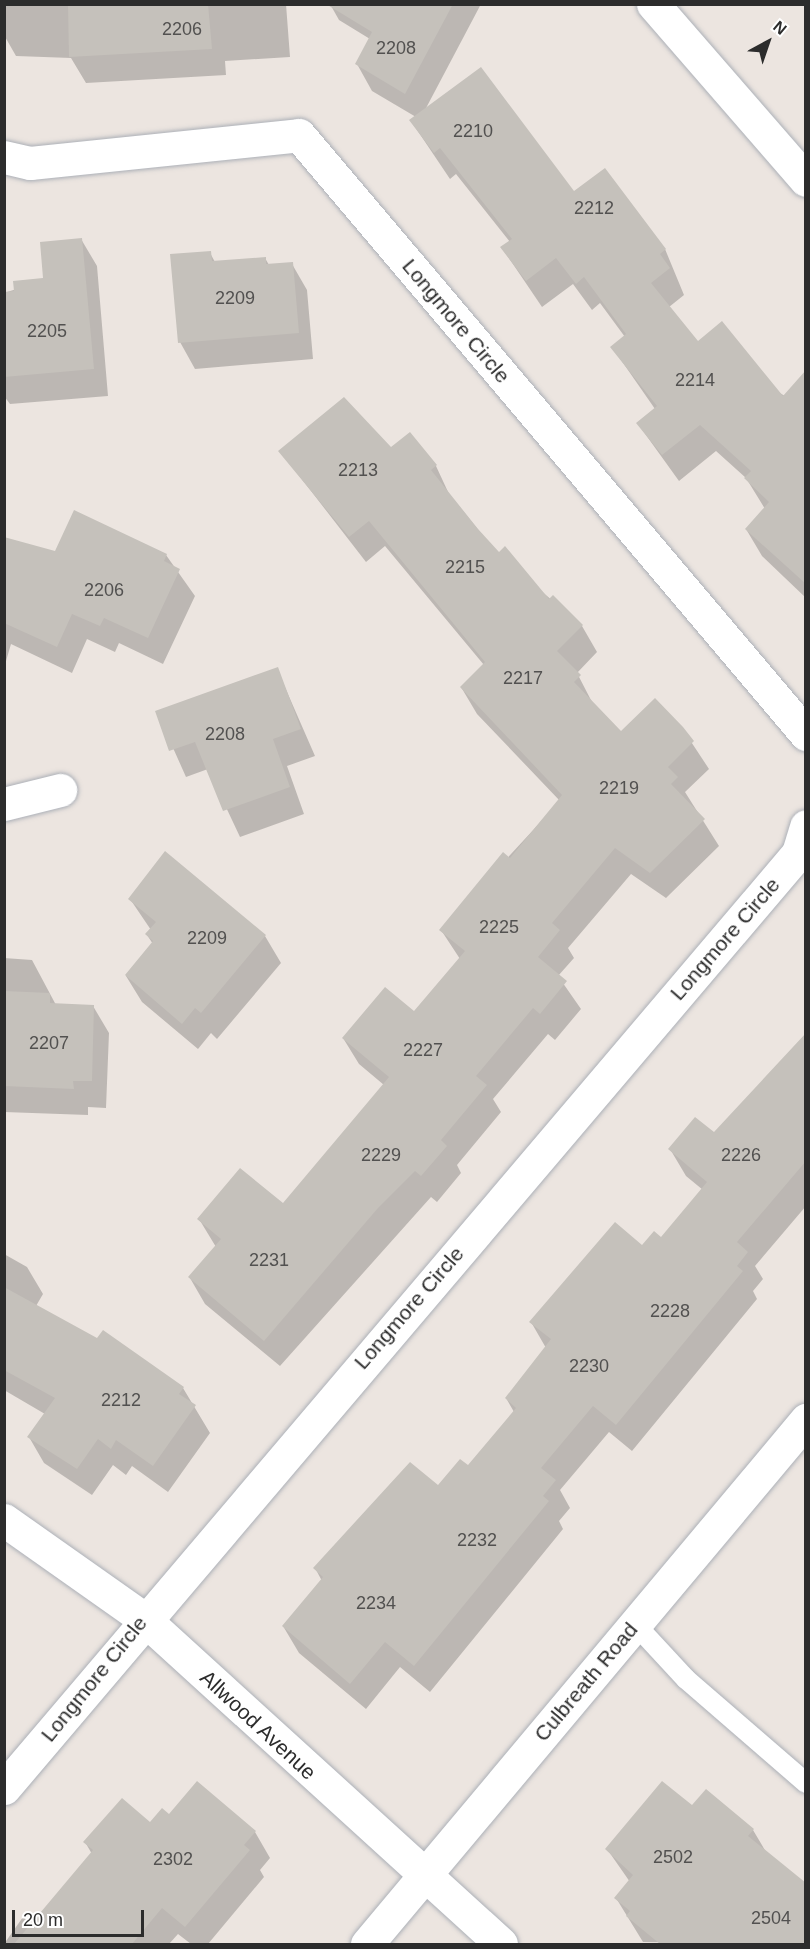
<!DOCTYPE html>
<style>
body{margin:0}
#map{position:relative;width:810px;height:1949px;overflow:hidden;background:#ece5e0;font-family:Helvetica,sans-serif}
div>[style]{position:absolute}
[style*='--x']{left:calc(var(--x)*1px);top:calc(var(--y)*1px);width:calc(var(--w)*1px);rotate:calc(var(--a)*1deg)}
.shadow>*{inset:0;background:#0003}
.building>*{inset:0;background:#c5c1bb}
.roads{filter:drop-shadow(0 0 2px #acb0b7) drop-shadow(0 0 2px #acb0b7)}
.service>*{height:20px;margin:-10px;padding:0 10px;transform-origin:10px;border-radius:10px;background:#fff}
.minor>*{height:33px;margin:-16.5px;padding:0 16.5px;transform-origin:16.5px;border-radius:16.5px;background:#fff}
.tertiary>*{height:33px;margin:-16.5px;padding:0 16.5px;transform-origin:16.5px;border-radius:16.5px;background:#fff}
span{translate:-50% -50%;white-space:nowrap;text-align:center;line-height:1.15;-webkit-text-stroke:5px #fff;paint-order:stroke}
.number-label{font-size:18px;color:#525150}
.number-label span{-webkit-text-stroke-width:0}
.street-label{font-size:21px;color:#2c2c2c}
.frame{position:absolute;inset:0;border:6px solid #2c2c2c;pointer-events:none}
.north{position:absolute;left:738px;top:12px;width:60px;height:60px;-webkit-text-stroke:4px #fff;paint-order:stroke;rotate:40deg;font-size:16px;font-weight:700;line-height:24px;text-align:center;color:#2c2c2c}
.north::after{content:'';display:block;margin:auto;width:21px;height:27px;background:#2c2c2c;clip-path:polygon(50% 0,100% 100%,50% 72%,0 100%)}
.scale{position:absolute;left:12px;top:1910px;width:132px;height:27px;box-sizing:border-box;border:3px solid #2c2c2c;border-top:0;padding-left:8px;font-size:18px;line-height:21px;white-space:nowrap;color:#2c2c2c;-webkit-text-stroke:4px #fff;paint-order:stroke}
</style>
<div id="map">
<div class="shadow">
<div style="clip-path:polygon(4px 4px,286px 4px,290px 57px,225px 61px,226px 75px,86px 83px,71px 58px,16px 56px,4px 35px)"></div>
<div style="clip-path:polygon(330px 4px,481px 4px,425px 110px,665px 249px,684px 295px,669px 307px,698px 343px,806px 409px,806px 598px,762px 556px,746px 529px,765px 509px,746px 478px,716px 451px,679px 481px,638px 424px,655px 409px,612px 347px,625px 337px,600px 303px,592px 310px,573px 284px,542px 307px,502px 248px,510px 242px,456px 174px,450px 179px,411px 121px,416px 117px,372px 91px,357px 64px,370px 39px,339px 20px)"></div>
<div style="clip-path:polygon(81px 239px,97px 266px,108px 396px,10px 404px,4px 396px,4px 293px,45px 280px)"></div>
<div style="clip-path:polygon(210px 253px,215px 262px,265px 258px,269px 265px,292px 264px,307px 290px,313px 359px,195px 369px,180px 342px)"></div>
<div style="clip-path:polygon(391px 449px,436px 466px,449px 494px,498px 554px,582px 626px,597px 652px,577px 673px,593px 704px,621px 733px,682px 728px,709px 769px,685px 792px,719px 846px,666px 898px,631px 874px,568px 948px,574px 958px,558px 976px,581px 1009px,555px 1040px,548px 1034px,493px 1099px,501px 1112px,457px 1165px,461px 1173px,437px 1202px,431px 1197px,280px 1366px,205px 1304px,190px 1278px,216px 1247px,199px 1219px,283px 1205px,384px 1085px,359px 1064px,343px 1038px,414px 1013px,460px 959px,441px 930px,560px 801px,477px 714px,461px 687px,484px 665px,385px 546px,366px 562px,280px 451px)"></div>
<div style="clip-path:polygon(4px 538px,55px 553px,166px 555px,195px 596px,163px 664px,119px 643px,115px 652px,87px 639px,72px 673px,11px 644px,4px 668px)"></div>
<div style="clip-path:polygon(277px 669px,315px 756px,287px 766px,304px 814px,240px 837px,208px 769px,186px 777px,157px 712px)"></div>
<div style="clip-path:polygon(165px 853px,265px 936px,281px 963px,217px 1039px,211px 1033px,198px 1049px,142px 1002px,126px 976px,153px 944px,147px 935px,151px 930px,130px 899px)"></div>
<div style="clip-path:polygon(4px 958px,32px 960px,56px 1005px,93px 1006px,109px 1033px,106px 1108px,88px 1107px,88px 1115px,4px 1112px)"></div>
<div style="clip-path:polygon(806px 1034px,806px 1206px,755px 1266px,763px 1279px,753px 1291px,757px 1299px,632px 1451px,609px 1432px,560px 1490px,570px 1508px,559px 1521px,563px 1529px,430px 1692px,400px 1667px,366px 1709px,299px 1653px,283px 1626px,322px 1581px,315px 1568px,468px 1467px,514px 1412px,506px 1398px,546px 1348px,531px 1322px,661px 1239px,703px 1190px,686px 1176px,670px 1149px,714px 1134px)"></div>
<div style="clip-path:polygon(4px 1254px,27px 1267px,43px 1294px,36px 1306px,183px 1388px,210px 1433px,168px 1492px,132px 1466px,126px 1475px,113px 1465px,92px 1495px,44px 1463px,29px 1437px,45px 1414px,4px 1390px)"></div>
<div style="clip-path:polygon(692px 1808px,753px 1830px,766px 1852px,806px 1887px,806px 1944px,643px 1942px,616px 1898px,630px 1882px,607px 1849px)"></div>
<div style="clip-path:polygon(170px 1816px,255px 1832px,270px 1858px,260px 1870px,264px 1877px,208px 1944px,191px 1944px,178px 1934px,169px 1944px,4px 1944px,23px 1917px,32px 1925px,92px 1854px,85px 1842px)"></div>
</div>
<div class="building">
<div style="clip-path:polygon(68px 4px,208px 4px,212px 49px,69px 57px)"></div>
<div style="clip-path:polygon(326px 4px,453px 4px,405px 94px,355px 64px,372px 32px)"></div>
<div style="clip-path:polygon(481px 67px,574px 191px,605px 168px,666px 249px,660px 254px,670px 268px,651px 283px,698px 341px,722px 321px,783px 396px,806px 370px,806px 584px,745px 529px,769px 502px,744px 478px,751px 471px,700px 425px,662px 455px,636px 423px,657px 406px,610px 347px,626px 334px,584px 277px,576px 284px,556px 258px,526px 281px,500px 247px,512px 239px,440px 148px,434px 153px,409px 120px)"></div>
<div style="clip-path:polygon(82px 238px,94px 369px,4px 377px,4px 292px,14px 291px,13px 281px,43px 278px,40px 242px)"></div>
<div style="clip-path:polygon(211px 251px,212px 261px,266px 257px,266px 264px,293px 262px,299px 333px,178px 343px,170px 254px)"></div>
<div style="clip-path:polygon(344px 397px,391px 447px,410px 432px,437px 465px,431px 470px,478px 529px,499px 552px,505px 546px,549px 599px,553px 595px,583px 625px,557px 651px,581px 675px,574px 682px,621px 731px,655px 698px,683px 727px,694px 741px,668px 767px,678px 777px,671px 784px,705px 819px,650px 873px,615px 848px,552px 923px,560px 930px,538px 957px,567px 981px,540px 1014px,533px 1008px,476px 1076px,487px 1085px,441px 1140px,447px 1146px,421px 1176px,415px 1171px,378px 1208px,264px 1341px,188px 1277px,221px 1239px,197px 1219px,240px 1168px,283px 1203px,389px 1077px,342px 1038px,385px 987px,414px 1011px,465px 951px,439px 930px,503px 852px,510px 858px,562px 795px,460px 687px,485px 662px,369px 521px,349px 537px,278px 451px)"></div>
<div style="clip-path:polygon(74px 510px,167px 554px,164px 561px,180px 569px,148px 638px,104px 618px,100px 626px,72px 614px,57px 647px,4px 623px,4px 537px,55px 551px)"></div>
<div style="clip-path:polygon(278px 667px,301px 729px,273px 739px,290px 787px,223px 811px,195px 742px,169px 751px,155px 711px)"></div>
<div style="clip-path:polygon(165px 851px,266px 935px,201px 1013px,195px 1008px,182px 1024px,125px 975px,153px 941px,145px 934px,156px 922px,128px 899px)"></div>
<div style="clip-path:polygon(4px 991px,50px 993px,50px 1003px,94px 1005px,92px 1081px,73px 1081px,74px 1089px,4px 1086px)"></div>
<div style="clip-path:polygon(806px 1033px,806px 1161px,737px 1242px,748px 1252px,737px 1266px,743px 1271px,616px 1425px,593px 1406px,541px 1468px,556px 1480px,543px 1496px,549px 1501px,414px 1666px,385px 1642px,350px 1684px,282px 1626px,323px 1577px,313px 1568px,410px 1462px,438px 1485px,460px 1459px,468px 1465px,516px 1408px,505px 1398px,551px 1339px,529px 1322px,615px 1222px,642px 1245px,654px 1231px,661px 1237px,707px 1182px,668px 1149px,695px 1117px,714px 1132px)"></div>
<div style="clip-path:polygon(4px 1287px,97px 1338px,103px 1330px,184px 1387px,179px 1394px,196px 1405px,153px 1466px,116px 1440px,111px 1449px,98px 1439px,77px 1469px,27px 1437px,55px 1398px,4px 1370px)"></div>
<div style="clip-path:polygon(197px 1781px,256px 1831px,244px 1845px,250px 1850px,185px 1927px,162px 1908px,132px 1944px,14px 1944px,93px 1850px,83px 1842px,122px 1798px,150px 1822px,162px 1808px,169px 1814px)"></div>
<div style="clip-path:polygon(662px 1781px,692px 1805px,706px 1789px,754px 1829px,748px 1836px,806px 1883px,806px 1944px,660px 1944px,626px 1916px,630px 1911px,614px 1898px,633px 1875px,605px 1849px)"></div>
</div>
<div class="roads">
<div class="service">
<div style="--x:635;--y:1624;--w:75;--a:47.2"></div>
<div style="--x:686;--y:1679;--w:159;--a:40.9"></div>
</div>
<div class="minor">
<div style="--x:4;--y:157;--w:27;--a:13"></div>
<div style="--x:30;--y:163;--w:270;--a:-5.9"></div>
<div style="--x:299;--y:135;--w:785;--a:49.76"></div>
<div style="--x:4;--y:804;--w:58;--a:-14"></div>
<div style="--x:4;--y:1520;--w:170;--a:35.2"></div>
<div style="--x:143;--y:1618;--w:484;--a:42.3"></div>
<div style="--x:4;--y:1788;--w:1227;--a:-49.66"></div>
<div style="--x:798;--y:853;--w:28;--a:-73"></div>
</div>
<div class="tertiary">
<div style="--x:653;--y:4;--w:233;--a:49"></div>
<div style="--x:367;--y:1944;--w:684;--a:-50.04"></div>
</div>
</div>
<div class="number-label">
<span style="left:182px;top:29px">2206</span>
<span style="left:396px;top:48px">2208</span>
<span style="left:473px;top:131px">2210</span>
<span style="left:594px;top:208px">2212</span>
<span style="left:235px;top:298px">2209</span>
<span style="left:47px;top:331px">2205</span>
<span style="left:695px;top:380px">2214</span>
<span style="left:358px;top:470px">2213</span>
<span style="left:465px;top:567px">2215</span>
<span style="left:104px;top:590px">2206</span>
<span style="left:523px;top:678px">2217</span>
<span style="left:225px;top:734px">2208</span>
<span style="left:619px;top:788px">2219</span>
<span style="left:499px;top:927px">2225</span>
<span style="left:207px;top:938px">2209</span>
<span style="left:49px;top:1043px">2207</span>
<span style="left:423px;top:1050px">2227</span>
<span style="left:381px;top:1155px">2229</span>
<span style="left:741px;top:1155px">2226</span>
<span style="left:269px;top:1260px">2231</span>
<span style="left:670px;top:1311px">2228</span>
<span style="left:589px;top:1366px">2230</span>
<span style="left:121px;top:1400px">2212</span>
<span style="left:477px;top:1540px">2232</span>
<span style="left:376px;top:1603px">2234</span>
<span style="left:673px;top:1857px">2502</span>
<span style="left:173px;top:1859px">2302</span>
<span style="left:771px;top:1918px">2504</span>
</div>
<div class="street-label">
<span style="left:456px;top:321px;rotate:50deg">Longmore Circle</span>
<span style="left:725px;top:939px;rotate:-49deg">Longmore Circle</span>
<span style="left:409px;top:1308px;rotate:-49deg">Longmore Circle</span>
<span style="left:94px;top:1679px;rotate:-51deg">Longmore Circle</span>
<span style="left:586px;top:1682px;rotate:-50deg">Culbreath Road</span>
<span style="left:258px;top:1725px;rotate:43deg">Allwood Avenue</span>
</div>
<div class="frame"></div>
<div class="north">N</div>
<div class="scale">20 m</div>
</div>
